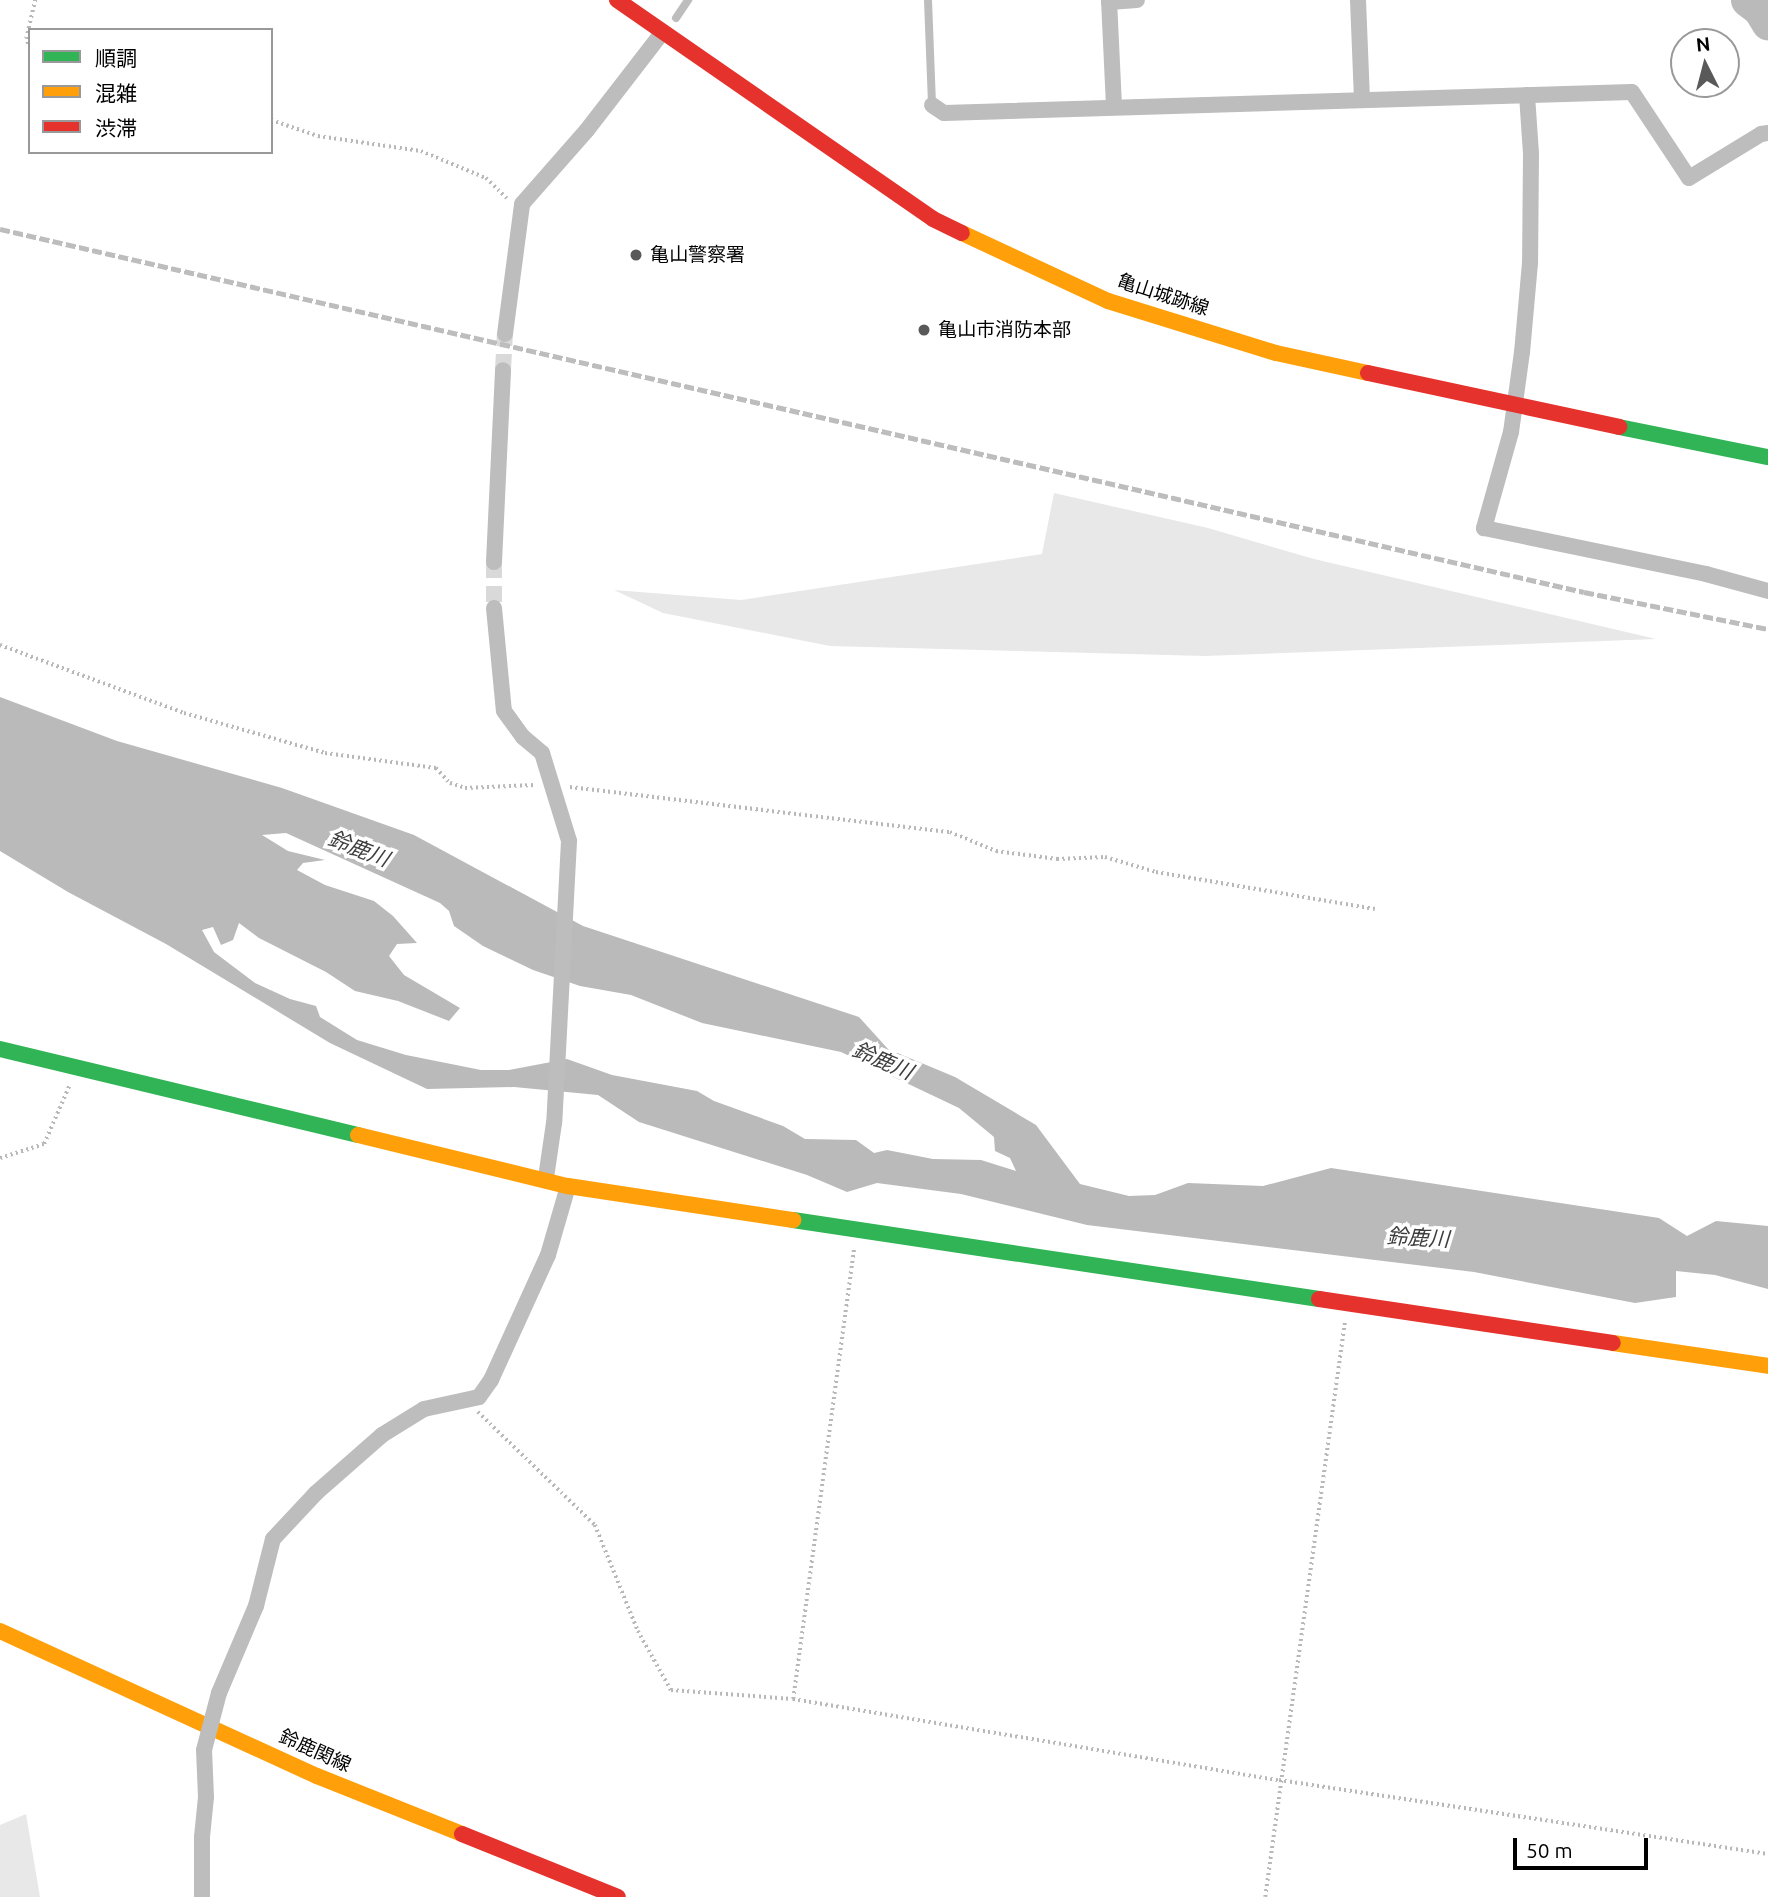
<!DOCTYPE html>
<meta charset="utf-8">
<style>
body{margin:0}
#map{position:relative;width:1768px;height:1897px;overflow:hidden;background:#fff;font-family:Ubuntu,"Noto Sans JP",sans-serif}
div>[style]{position:absolute}
[style*='--x']{left:calc(var(--x)*1px);top:calc(var(--y)*1px);width:calc(var(--w)*1px);rotate:calc(var(--a)*1deg)}
.green>*{inset:0;background:#e8e8e8}
.water>*{inset:0;background:#bababa}
.river>*{height:33px;margin:-16.5px;padding:0 16.5px;transform-origin:16.5px;border-radius:16.5px;background:#bababa}
.street-tunnel>*{height:16px;margin-top:-8px;transform-origin:0;background:repeating-linear-gradient(90deg,#d9d9d9 0 16px,transparent 0 24px)}
.path>*{height:3.5px;margin-top:-1.75px;transform-origin:0;background:repeating-linear-gradient(90deg,#b8b8b8 0 2px,transparent 0 5.5px)}
.lane>*{height:8px;margin:-4px;padding:0 4px;transform-origin:4px;border-radius:4px;background:#bdbdbd}
.street>*{height:16px;margin:-8px;padding:0 8px;transform-origin:8px;border-radius:8px;background:#bdbdbd}
.fast>*{height:16px;margin:-8px;padding:0 8px;transform-origin:8px;border-radius:8px;background:#30b455}
.slow>*{height:16px;margin:-8px;padding:0 8px;transform-origin:8px;border-radius:8px;background:#ff9f0a}
.jam>*{height:16px;margin:-8px;padding:0 8px;transform-origin:8px;border-radius:8px;background:#e5322d}
.rail>*{height:5px;margin-top:-2.5px;transform-origin:0;background:repeating-linear-gradient(90deg,#bdbdbd 0 10px,transparent 0 13.5px)}
.street-bridge>*{height:16px;margin:-8px;padding:0 8px;transform-origin:8px;border-radius:8px;background:#bdbdbd}
.dots>*{width:19px;height:19px;translate:-50% -50%;box-sizing:border-box;border:4px solid #fff;border-radius:50%}
span{translate:-50% -50%;white-space:nowrap;text-align:center;line-height:1.15;-webkit-text-stroke:7px #fff;paint-order:stroke}
.poi-label{font-size:19px;color:#000}
.left{translate:0 -50%;text-align:left}
.street-label{font-size:19px;color:#000}
.water-label{font-size:21px;color:#3e3e3e;font-style:italic}
.legend{position:absolute;left:28px;top:28px;width:245px;height:126px;box-sizing:border-box;background:#fff;border:2px solid #999;margin:0;padding:9px 12px;list-style:none;font-size:21px;color:#000}
.legend li{display:flex;align-items:center;gap:14px;height:35px}
.legend b{width:35px;border:2px solid #999}
.north{position:absolute;left:1670px;top:28px;width:70px;height:70px;box-sizing:border-box;background:#fff;border:2px solid #999;border-radius:50%;rotate:354deg;font-size:19px;font-weight:700;line-height:28px;text-align:center;color:#000}
.north::after{content:'';display:block;margin:auto;width:24px;height:32px;background:#595959;clip-path:polygon(50% 0,100% 100%,50% 72%,0 100%)}
.scale{position:absolute;left:1513px;top:1838px;width:135px;height:32px;box-sizing:border-box;border:4px solid #000;border-top:0;padding-left:9px;font-size:21px;line-height:24px;white-space:nowrap;color:#000;-webkit-text-stroke:5px #fff;paint-order:stroke}
</style>
<div id="map">
<div class="green">
<div style="clip-path:polygon(1054px 493px,1208px 528px,1314px 559px,1656px 639px,1205px 656px,830px 646px,663px 613px,614px 590px,741px 600px,1042px 554px)"></div>
<div style="clip-path:polygon(26px 1814px,40px 1897px,0 1897px,0 1825px)"></div>
</div>
<div class="water">
<div style="clip-path:polygon(evenodd,0 697px,117px 741px,282px 788px,414px 835px,583px 926px,859px 1017px,888px 1049px,955px 1077px,1036px 1125px,1080px 1184px,1129px 1196px,1155px 1195px,1188px 1183px,1263px 1186px,1331px 1168px,1659px 1218px,1687px 1236px,1716px 1221px,1768px 1226px,1768px 1289px,1715px 1275px,1676px 1271px,1676px 1297px,1635px 1303px,1474px 1272px,1087px 1225px,961px 1194px,877px 1183px,847px 1192px,807px 1175px,639px 1122px,598px 1095px,514px 1087px,427px 1089px,330px 1043px,166px 944px,68px 892px,0 851px,0 697px,286px 833px,440px 903px,449px 911px,454px 926px,483px 946px,533px 970px,580px 986px,631px 995px,702px 1023px,841px 1052px,959px 1108px,994px 1137px,995px 1151px,1010px 1158px,1016px 1171px,981px 1160px,933px 1159px,887px 1150px,874px 1153px,856px 1140px,805px 1139px,783px 1126px,714px 1101px,697px 1091px,612px 1075px,567px 1059px,509px 1070px,481px 1070px,406px 1055px,357px 1040px,320px 1017px,316px 1006px,290px 999px,255px 983px,214px 952px,202px 930px,213px 927px,221px 945px,233px 940px,239px 923px,259px 938px,326px 972px,355px 991px,398px 1001px,449px 1021px,460px 1008px,404px 975px,389px 956px,397px 944px,417px 943px,393px 916px,374px 901px,325px 885px,297px 870px,303px 863px,325px 860px,288px 851px,262px 835px,286px 833px)"></div>
</div>
<div class="river">
<div style="--x:1747;--y:0;--w:15;--a:37"></div>
<div style="--x:1759;--y:9;--w:17;--a:59"></div>
</div>
<div class="street-tunnel">
<div style="--x:503;--y:370;--w:36;--a:-87"></div>
<div style="--x:494;--y:562;--w:46;--a:90"></div>
</div>
<div class="path">
<div style="--x:30;--y:49;--w:11;--a:-112"></div>
<div style="--x:26;--y:39;--w:40;--a:-77"></div>
<div style="--x:271;--y:120;--w:50;--a:18.8"></div>
<div style="--x:318;--y:136;--w:104;--a:8.3"></div>
<div style="--x:421;--y:151;--w:70;--a:22.6"></div>
<div style="--x:486;--y:178;--w:29;--a:44"></div>
<div style="--x:0;--y:645;--w:196;--a:20.3"></div>
<div style="--x:184;--y:713;--w:147;--a:15.8"></div>
<div style="--x:325;--y:753;--w:112;--a:7.7"></div>
<div style="--x:436;--y:768;--w:21;--a:47"></div>
<div style="--x:450;--y:783;--w:16;--a:18"></div>
<div style="--x:465;--y:788;--w:70;--a:-2.5"></div>
<div style="--x:570;--y:787;--w:383;--a:6.8"></div>
<div style="--x:950;--y:832;--w:50;--a:22.4"></div>
<div style="--x:996;--y:851;--w:62;--a:7.5"></div>
<div style="--x:1057;--y:859;--w:48;--a:-2.4"></div>
<div style="--x:1105;--y:857;--w:53;--a:16.4"></div>
<div style="--x:1156;--y:872;--w:222;--a:9.6"></div>
<div style="--x:0;--y:1158;--w:46;--a:-17.7"></div>
<div style="--x:44;--y:1144;--w:65;--a:-66.6"></div>
<div style="--x:478;--y:1412;--w:163;--a:44"></div>
<div style="--x:595;--y:1525;--w:114;--a:67.9"></div>
<div style="--x:638;--y:1631;--w:68;--a:60.8"></div>
<div style="--x:671;--y:1690;--w:122;--a:4.2"></div>
<div style="--x:793;--y:1699;--w:493;--a:9.5"></div>
<div style="--x:1279;--y:1780;--w:495;--a:8.6"></div>
<div style="--x:793;--y:1699;--w:456;--a:-82.3"></div>
<div style="--x:1265;--y:1897;--w:583;--a:-82.11"></div>
</div>
<div class="lane">
<div style="--x:928;--y:0;--w:105;--a:87.8"></div>
<div style="--x:676;--y:18;--w:22;--a:-56"></div>
</div>
<div class="street">
<div style="--x:1109;--y:0;--w:107;--a:87.3"></div>
<div style="--x:1358;--y:0;--w:99;--a:87.7"></div>
<div style="--x:1109;--y:2;--w:28;--a:-4"></div>
<div style="--x:1527;--y:95;--w:59;--a:86.1"></div>
<div style="--x:1531;--y:154;--w:109;--a:90.5"></div>
<div style="--x:1530;--y:263;--w:89;--a:95.1"></div>
<div style="--x:1522;--y:352;--w:81;--a:97.8"></div>
<div style="--x:1511;--y:432;--w:100;--a:105.7"></div>
<div style="--x:1484;--y:528;--w:227;--a:11.7"></div>
<div style="--x:1706;--y:574;--w:64;--a:15.3"></div>
<div style="--x:932;--y:105;--w:14;--a:34"></div>
<div style="--x:944;--y:113;--w:688;--a:-1.75"></div>
<div style="--x:1632;--y:92;--w:103;--a:56.5"></div>
<div style="--x:1689;--y:178;--w:84;--a:-31.4"></div>
<div style="--x:1761;--y:134;--w:7;--a:-8"></div>
<div style="--x:505;--y:334;--w:131;--a:-82.5"></div>
<div style="--x:522;--y:204;--w:98;--a:-48.7"></div>
<div style="--x:587;--y:130;--w:123;--a:-52.3"></div>
<div style="--x:494;--y:562;--w:192;--a:-87.3"></div>
<div style="--x:494;--y:608;--w:103;--a:84.5"></div>
<div style="--x:504;--y:711;--w:32;--a:54"></div>
<div style="--x:523;--y:737;--w:25;--a:40"></div>
<div style="--x:542;--y:753;--w:92;--a:72.9"></div>
<div style="--x:569;--y:841;--w:282;--a:93"></div>
<div style="--x:554;--y:1123;--w:56;--a:98.3"></div>
<div style="--x:219;--y:1693;--w:95;--a:-67"></div>
<div style="--x:256;--y:1606;--w:69;--a:-75.8"></div>
<div style="--x:273;--y:1539;--w:63;--a:-46.9"></div>
<div style="--x:316;--y:1493;--w:88;--a:-41.3"></div>
<div style="--x:382;--y:1435;--w:49;--a:-31.8"></div>
<div style="--x:424;--y:1409;--w:56;--a:-12.3"></div>
<div style="--x:479;--y:1397;--w:21;--a:-55"></div>
<div style="--x:491;--y:1380;--w:137;--a:-65.5"></div>
<div style="--x:548;--y:1255;--w:72;--a:-73.8"></div>
<div style="--x:202;--y:1897;--w:60;--a:-90"></div>
<div style="--x:202;--y:1837;--w:40;--a:-84.3"></div>
<div style="--x:206;--y:1797;--w:47;--a:-92.4"></div>
</div>
<div class="fast">
<div style="--x:1619;--y:427;--w:152;--a:11.4"></div>
<div style="--x:0;--y:1049;--w:368;--a:13.5"></div>
<div style="--x:793;--y:1220;--w:532;--a:8.54"></div>
</div>
<div class="slow">
<div style="--x:962;--y:233;--w:161;--a:25"></div>
<div style="--x:1108;--y:301;--w:176;--a:17.2"></div>
<div style="--x:1276;--y:353;--w:94;--a:12.3"></div>
<div style="--x:358;--y:1135;--w:216;--a:13.7"></div>
<div style="--x:568;--y:1186;--w:228;--a:8.6"></div>
<div style="--x:1613;--y:1343;--w:157;--a:8.4"></div>
<div style="--x:0;--y:1631;--w:349;--a:24.6"></div>
<div style="--x:317;--y:1776;--w:156;--a:21.8"></div>
</div>
<div class="jam">
<div style="--x:617;--y:0;--w:384;--a:34.7"></div>
<div style="--x:933;--y:219;--w:32;--a:26"></div>
<div style="--x:1368;--y:373;--w:257;--a:12.1"></div>
<div style="--x:1319;--y:1299;--w:297;--a:8.5"></div>
<div style="--x:462;--y:1834;--w:168;--a:22"></div>
</div>
<div class="rail">
<div style="--x:0;--y:229;--w:1625;--a:12.91"></div>
<div style="--x:1584;--y:592;--w:188;--a:11.4"></div>
</div>
<div class="street-bridge">
<div style="--x:204;--y:1750;--w:59;--a:-75.3"></div>
</div>
<div class="dots">
<div style="left:636px;top:255px;background:#595959"></div>
<div style="left:924px;top:330px;background:#595959"></div>
</div>
<div class="poi-label">
<span class="left" style="left:650px;top:255px">亀山警察署</span>
<span class="left" style="left:938px;top:330px">亀山市消防本部</span>
</div>
<div class="street-label">
<span style="left:1163px;top:295px;rotate:18deg">亀山城跡線</span>
<span style="left:315px;top:1751px;rotate:24deg">鈴鹿関線</span>
</div>
<div class="water-label">
<span style="left:359px;top:848px;rotate:21deg">鈴鹿川</span>
<span style="left:883px;top:1060px;rotate:23deg">鈴鹿川</span>
<span style="left:1418px;top:1237px;rotate:3deg">鈴鹿川</span>
</div>
<ul class="legend">
<li><b style="height:9px;background:#30b455"></b>順調</li>
<li><b style="height:9px;background:#ff9f0a"></b>混雑</li>
<li><b style="height:9px;background:#e5322d"></b>渋滞</li>
</ul>
<div class="north">N</div>
<div class="scale">50 m</div>
</div>
